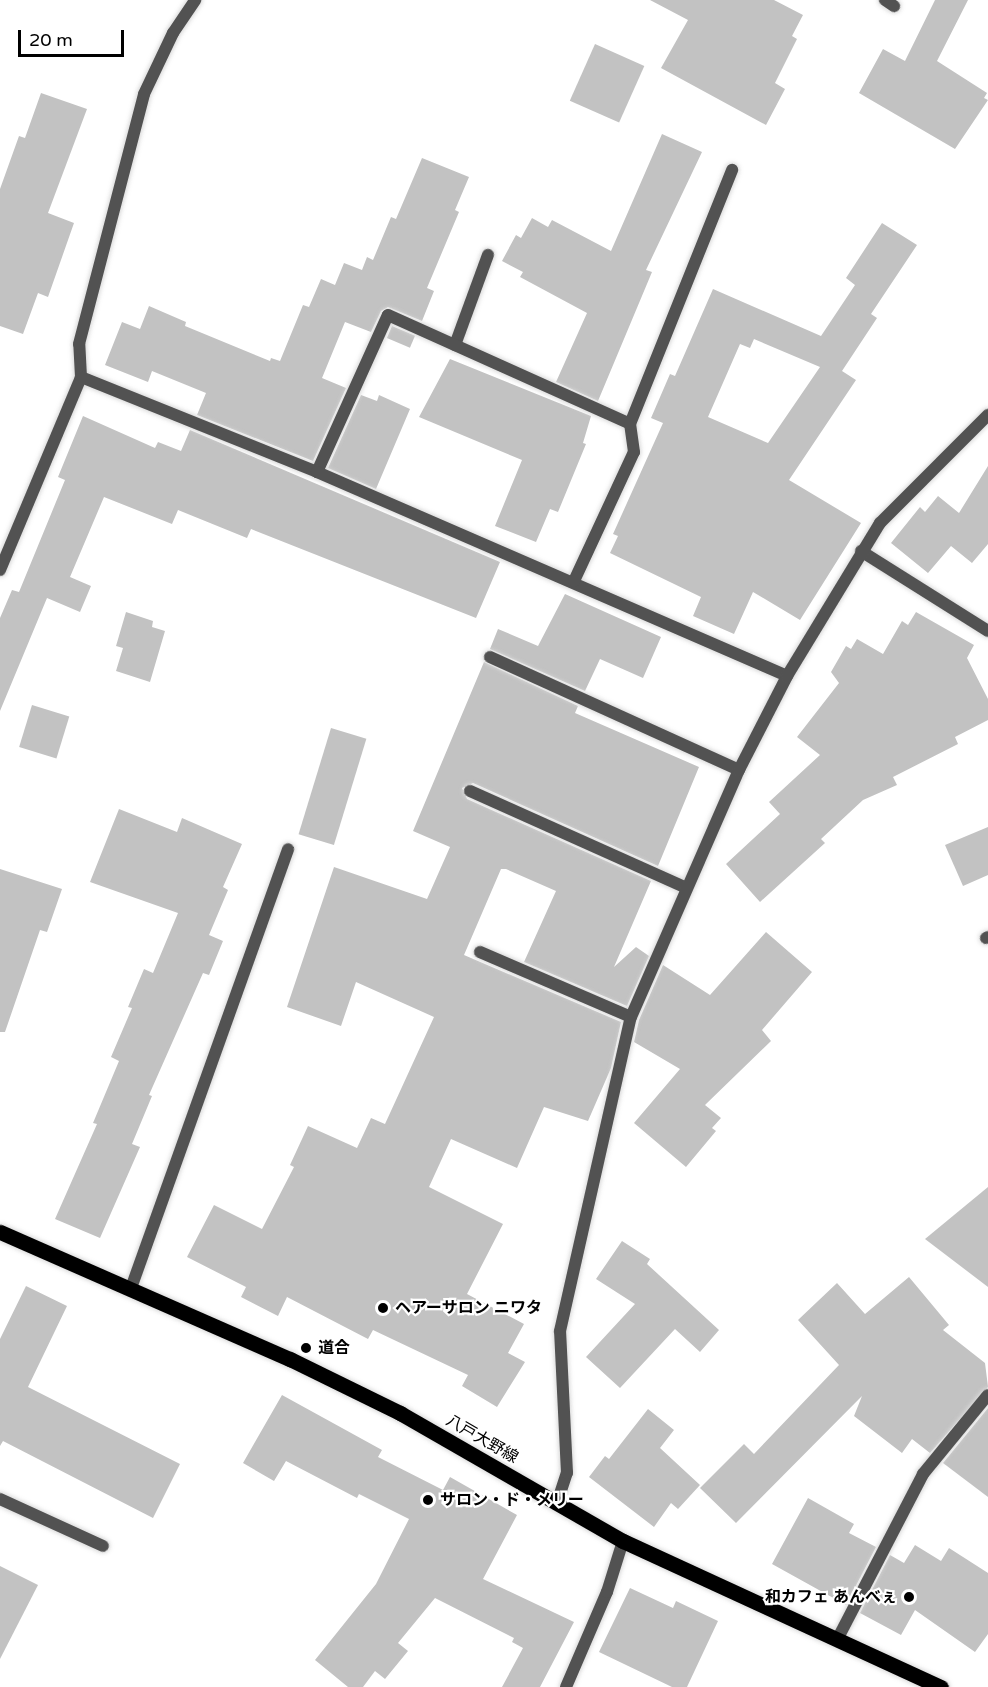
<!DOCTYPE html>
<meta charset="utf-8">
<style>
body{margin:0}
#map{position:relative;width:988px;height:1687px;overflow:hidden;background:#fff;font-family:"Varela Round","Noto Sans JP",sans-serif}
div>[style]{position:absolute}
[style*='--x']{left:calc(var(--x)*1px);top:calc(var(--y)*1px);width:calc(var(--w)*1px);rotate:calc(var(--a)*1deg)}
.building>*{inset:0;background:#c2c2c2;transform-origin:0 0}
.roads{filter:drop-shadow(0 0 2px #dbdbdb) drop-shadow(0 0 2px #dbdbdb)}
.service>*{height:12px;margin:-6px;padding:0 6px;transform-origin:6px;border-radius:6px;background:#525252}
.minor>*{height:12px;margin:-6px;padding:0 6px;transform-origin:6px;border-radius:6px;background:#525252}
.primary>*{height:15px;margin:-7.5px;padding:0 7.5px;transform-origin:7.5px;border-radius:7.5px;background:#000}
.dots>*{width:16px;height:16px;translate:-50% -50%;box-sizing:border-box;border:3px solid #fff;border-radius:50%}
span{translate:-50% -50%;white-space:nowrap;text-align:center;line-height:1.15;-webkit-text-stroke:4.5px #fff;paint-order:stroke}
.poi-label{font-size:16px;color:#000;font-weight:700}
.left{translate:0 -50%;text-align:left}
.right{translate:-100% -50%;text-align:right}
.street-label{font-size:16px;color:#000}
.scale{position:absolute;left:18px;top:30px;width:106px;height:27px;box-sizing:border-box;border:3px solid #000;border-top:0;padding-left:8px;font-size:18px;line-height:21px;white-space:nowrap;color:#000;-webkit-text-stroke:4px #fff;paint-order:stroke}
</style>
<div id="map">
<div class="building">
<div style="clip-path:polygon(650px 0,774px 0,803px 15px,792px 36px,797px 39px,775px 83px,785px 89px,766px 125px,661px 68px,688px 20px)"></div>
<div style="clip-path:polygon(935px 0,968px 0,937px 61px,987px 93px,984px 98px,988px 100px,955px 149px,859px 93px,883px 49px,905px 61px)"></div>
<div style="left:595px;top:44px;width:54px;height:62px;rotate:24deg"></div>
<div style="clip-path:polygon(41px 93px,87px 109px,48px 213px,74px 223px,48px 297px,38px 293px,23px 334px,0 326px,0 189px,19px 136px,25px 138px)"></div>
<div style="clip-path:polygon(662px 134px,702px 152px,646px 270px,652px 272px,598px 401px,556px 382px,587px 313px,520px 277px,523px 272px,502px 261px,516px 235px,521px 238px,532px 218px,548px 227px,552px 220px,611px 251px)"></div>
<div style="clip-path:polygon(422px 158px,469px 177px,455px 210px,459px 212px,427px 288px,434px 291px,422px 321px,388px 307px,381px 311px,371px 332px,345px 322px,322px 378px,346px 388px,313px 461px,197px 415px,206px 393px,152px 371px,148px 382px,105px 365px,122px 322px,140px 329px,149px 306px,186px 322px,185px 326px,270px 361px,271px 358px,280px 361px,303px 305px,309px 307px,321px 279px,335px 285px,344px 263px,362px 270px,367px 257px,373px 260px,391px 217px,396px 219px)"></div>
<div style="clip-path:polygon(evenodd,882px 223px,917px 245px,871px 314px,877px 318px,842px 371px,856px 380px,789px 480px,861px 523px,800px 620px,753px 592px,734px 634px,693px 616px,701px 597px,610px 553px,618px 536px,613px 534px,663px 423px,651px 418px,670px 374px,675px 376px,713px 289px,821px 336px,855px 285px,846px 278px,882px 223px,754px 339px,820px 367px,768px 443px,708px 417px,740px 344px,750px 348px,754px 339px)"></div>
<div style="left:392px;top:326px;width:25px;height:13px;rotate:23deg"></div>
<div style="clip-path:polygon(450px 359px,591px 416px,583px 443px,586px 444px,558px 512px,550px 509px,536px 542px,495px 526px,522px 460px,419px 417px)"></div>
<div style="clip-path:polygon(361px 395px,377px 401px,379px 395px,410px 409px,376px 489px,328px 468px)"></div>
<div style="clip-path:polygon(83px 416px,155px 448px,158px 442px,181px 451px,190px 430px,500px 562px,476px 618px,251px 529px,247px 538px,178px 510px,172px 524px,104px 497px,70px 577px,91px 586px,80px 612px,47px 598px,0 711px,0 618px,12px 590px,19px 592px,65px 480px,58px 477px)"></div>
<div style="clip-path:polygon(988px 466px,988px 544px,972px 563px,951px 546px,928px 573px,891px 543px,920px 507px,925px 512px,938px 496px,959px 513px)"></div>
<div style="clip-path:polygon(565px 594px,661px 637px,643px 678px,600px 659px,585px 691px,490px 649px,498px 629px,538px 646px)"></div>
<div style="clip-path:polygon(126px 612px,153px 621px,152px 627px,165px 631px,150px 682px,116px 671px,123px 648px,116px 646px)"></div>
<div style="clip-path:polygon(916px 612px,974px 645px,967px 658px,988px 699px,988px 720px,955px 737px,958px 744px,893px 777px,897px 785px,863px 800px,821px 839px,825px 843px,760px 902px,726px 864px,780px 814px,769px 802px,820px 755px,797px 737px,839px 683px,831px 672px,846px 646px,851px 649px,857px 639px,883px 654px,902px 621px,908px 625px)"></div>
<div style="clip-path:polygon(484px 662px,578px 706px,575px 713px,699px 767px,658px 866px,473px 783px,462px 788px,467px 799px,651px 881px,614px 967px,636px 947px,649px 956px,627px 1006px,524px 962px,556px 891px,506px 869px,501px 869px,464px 955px,621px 1022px,611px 1068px,588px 1121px,544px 1107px,517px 1168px,451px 1139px,429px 1187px,503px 1224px,467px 1294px,524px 1324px,508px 1353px,525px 1362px,497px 1407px,462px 1386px,468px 1375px,373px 1330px,368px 1339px,287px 1297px,278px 1316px,241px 1297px,246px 1287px,187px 1257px,214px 1205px,262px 1229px,294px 1167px,290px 1165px,308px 1126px,357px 1148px,371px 1118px,385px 1124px,434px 1017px,356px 982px,341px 1026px,287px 1007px,334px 867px,427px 899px,450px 847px,413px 831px)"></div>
<div style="left:32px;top:705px;width:39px;height:44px;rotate:17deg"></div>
<div style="left:331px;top:728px;width:37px;height:111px;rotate:17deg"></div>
<div style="clip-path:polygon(119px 809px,177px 832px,182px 818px,242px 844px,223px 887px,228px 890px,209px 935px,223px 941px,209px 975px,203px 973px,149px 1095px,152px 1096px,132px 1144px,140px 1147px,100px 1238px,55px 1219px,97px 1124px,93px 1123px,119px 1061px,111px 1057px,132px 1008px,128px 1007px,144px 969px,153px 973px,178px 913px,90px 882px)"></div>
<div style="clip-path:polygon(988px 827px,988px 875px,963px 886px,945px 845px)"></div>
<div style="clip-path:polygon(0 869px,62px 889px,47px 932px,40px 930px,5px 1032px,0 1032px)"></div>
<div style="clip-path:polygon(766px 932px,812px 972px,762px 1030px,771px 1041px,705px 1105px,721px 1118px,712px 1128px,716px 1131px,686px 1167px,634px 1123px,680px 1069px,634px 1042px,639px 1020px,663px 965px,710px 995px)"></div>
<div style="clip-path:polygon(988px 1187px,988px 1287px,925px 1239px)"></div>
<div style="clip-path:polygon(622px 1241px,650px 1259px,647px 1264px,719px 1330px,700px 1352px,675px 1329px,620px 1388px,586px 1357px,635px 1304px,596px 1279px)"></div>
<div style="clip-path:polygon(909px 1277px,949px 1325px,943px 1330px,985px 1363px,988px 1387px,930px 1453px,912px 1439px,902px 1453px,854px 1416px,862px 1396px,736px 1523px,700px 1488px,744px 1444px,754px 1454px,839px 1365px,798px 1320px,837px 1283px,865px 1314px)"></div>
<div style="clip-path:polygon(26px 1286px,67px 1306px,28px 1387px,180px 1464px,153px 1518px,3px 1441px,0 1446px,0 1339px)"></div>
<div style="clip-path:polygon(282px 1395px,382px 1450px,378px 1457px,443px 1490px,450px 1477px,517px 1515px,483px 1579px,574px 1622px,540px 1687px,502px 1687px,523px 1648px,512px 1642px,514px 1638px,435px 1598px,398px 1643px,408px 1651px,385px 1679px,375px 1671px,363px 1687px,348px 1687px,315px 1660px,376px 1584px,409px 1519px,359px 1494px,357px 1498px,286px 1461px,274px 1481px,243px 1463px)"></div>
<div style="clip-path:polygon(988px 1408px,988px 1497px,943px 1463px)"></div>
<div style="clip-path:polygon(648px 1409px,674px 1430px,660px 1448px,700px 1485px,678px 1509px,671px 1503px,654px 1527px,589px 1477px,605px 1456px,609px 1459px)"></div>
<div style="clip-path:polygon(808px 1498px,854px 1524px,849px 1533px,876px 1547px,846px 1605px,772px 1564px)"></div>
<div style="clip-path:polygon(915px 1545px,941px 1561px,949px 1548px,988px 1573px,988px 1634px,975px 1652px,915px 1610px,901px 1635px,860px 1613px,890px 1555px,904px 1563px)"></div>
<div style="clip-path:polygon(0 1566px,38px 1585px,0 1659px)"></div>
<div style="clip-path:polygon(630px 1588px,673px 1608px,676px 1601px,718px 1621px,687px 1687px,672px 1687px,599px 1652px)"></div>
</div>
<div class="roads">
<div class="service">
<div style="--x:0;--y:1499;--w:113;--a:24.5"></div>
</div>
<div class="minor">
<div style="--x:885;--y:0;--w:11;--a:34"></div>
<div style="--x:455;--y:345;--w:96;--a:-69.9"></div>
<div style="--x:81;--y:377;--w:33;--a:-93"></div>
<div style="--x:79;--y:344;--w:258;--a:-75.4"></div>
<div style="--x:144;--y:94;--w:68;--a:-64.6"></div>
<div style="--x:173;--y:33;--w:40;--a:-56"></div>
<div style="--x:317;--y:472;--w:172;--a:-65.7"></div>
<div style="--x:388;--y:315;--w:265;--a:24.2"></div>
<div style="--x:861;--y:551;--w:150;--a:32.2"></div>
<div style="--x:0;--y:570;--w:209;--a:-67.2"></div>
<div style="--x:81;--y:377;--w:254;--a:21.9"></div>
<div style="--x:317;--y:472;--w:512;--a:23.46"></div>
<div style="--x:574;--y:581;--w:142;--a:-65.1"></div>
<div style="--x:634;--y:452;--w:28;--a:-98"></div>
<div style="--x:630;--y:424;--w:274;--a:-68.1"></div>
<div style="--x:490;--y:657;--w:273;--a:24.4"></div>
<div style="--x:470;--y:791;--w:235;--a:24.1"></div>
<div style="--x:986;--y:938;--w:2;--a:-27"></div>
<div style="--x:480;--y:952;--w:164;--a:23.3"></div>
<div style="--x:131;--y:1288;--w:466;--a:-70.3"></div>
<div style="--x:557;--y:1503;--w:32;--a:-72"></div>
<div style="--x:567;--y:1473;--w:142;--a:-92.8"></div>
<div style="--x:560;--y:1331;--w:322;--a:-77.3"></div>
<div style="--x:631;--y:1017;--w:270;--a:-66.4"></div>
<div style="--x:739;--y:770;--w:106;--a:-62.9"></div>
<div style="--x:787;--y:676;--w:179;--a:-58.7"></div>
<div style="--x:880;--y:523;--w:153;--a:-45"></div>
<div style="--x:837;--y:1640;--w:187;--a:-62.6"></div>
<div style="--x:923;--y:1474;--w:102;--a:-50.6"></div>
<div style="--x:566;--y:1687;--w:103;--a:-66.7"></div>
<div style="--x:607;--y:1592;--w:53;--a:-72.6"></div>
</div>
<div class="primary">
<div style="--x:0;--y:1232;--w:317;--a:23.7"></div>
<div style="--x:290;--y:1359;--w:123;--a:26.1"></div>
<div style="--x:400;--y:1413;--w:257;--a:29.9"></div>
<div style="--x:623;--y:1541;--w:350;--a:24.7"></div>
</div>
</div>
<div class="dots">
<div style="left:383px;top:1308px;background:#000"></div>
<div style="left:306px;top:1348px;background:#000"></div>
<div style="left:428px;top:1500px;background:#000"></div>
<div style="left:909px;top:1597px;background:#000"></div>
</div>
<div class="poi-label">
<span class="left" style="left:395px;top:1308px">ヘアーサロン ニワタ</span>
<span class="left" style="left:318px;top:1348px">道合</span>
<span class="left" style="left:440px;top:1500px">サロン・ド・メリー</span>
<span class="right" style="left:897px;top:1597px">和カフェ あんべぇ</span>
</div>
<div class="street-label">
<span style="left:482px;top:1439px;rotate:30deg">八戸大野線</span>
</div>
<div class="scale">20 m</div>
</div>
